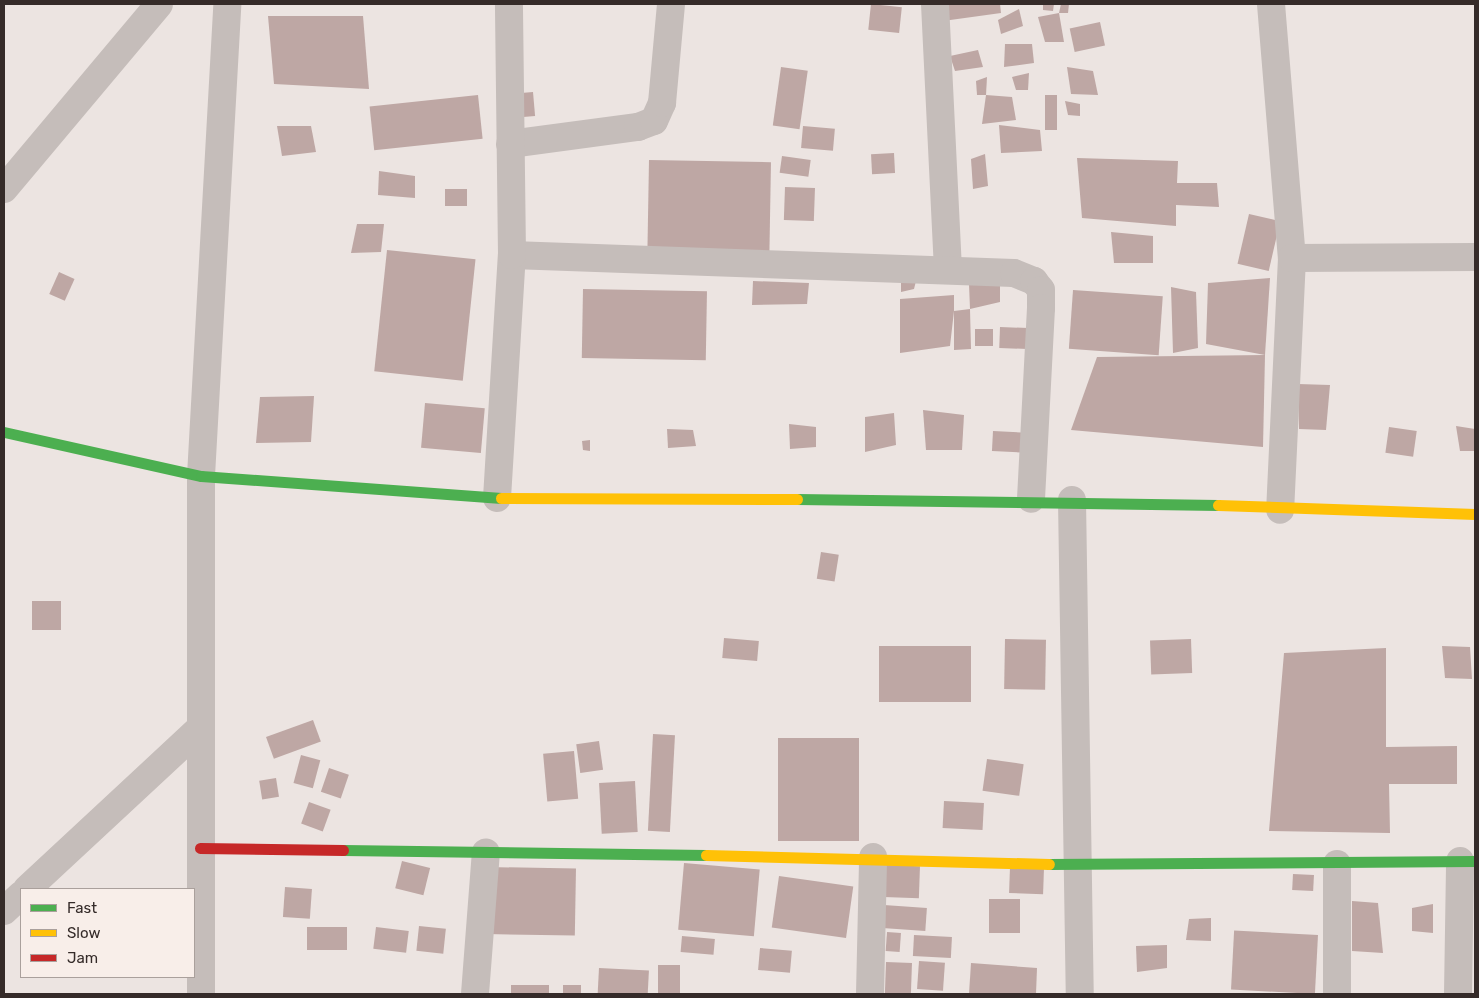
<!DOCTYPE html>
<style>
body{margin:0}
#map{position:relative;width:1479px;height:998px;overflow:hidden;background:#ece4e1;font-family:Rubik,sans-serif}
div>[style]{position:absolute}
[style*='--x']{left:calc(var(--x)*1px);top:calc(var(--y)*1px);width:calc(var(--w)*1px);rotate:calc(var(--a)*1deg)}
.building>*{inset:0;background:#bea7a4;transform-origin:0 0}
.street>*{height:28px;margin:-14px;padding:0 14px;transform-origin:14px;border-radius:14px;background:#c5bdba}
.fast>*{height:11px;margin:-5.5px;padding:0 5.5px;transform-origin:5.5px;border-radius:5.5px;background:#4caf50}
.slow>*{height:11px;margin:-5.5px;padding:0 5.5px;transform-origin:5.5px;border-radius:5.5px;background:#ffc107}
.jam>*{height:11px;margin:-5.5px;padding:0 5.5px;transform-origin:5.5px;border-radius:5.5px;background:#c62828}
span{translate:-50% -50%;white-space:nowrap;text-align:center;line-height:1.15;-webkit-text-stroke:5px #f8eee9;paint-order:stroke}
.frame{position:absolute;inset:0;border:5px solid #352b29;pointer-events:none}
.legend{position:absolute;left:20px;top:888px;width:175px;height:90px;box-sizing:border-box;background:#f8eee9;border:1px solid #aaa09c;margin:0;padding:6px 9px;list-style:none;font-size:15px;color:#352b29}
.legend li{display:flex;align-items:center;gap:10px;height:25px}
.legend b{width:25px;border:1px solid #aaa09c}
</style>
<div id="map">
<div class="building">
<div style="left:871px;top:4px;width:31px;height:26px;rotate:6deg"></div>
<div style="clip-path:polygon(942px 4px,1000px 4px,1001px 13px,943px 21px)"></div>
<div style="clip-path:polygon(1043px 4px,1054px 4px,1053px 11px,1043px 10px)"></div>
<div style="clip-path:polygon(1061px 4px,1069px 4px,1068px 13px,1059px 13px)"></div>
<div style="clip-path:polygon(1019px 9px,1023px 26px,1001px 34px,998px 20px)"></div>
<div style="clip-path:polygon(1059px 13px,1064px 42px,1045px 42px,1038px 17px)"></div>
<div style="clip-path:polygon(268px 16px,363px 16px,369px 89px,274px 84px)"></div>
<div style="left:1100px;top:22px;width:24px;height:31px;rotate:78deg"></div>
<div style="clip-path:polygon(1005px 44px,1032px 44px,1034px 63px,1004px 67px)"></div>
<div style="clip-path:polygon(978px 50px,983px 67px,955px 71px,950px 56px)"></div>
<div style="left:781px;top:67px;width:27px;height:59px;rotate:8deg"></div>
<div style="clip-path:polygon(1067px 67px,1093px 71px,1098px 95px,1071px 94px)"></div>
<div style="clip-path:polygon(1029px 73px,1028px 90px,1016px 90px,1012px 77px)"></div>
<div style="clip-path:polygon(987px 77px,986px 95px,977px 95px,976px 81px)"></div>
<div style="left:533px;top:92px;width:24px;height:18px;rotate:85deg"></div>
<div style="left:478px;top:95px;width:44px;height:109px;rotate:84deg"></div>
<div style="clip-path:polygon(986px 95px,1012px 97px,1016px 120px,982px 124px)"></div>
<div style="left:1045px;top:95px;width:12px;height:35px"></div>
<div style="clip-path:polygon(1065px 101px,1080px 104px,1080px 116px,1068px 115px)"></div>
<div style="clip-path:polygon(999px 125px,1040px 130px,1042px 151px,1001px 153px)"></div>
<div style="clip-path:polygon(277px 126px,311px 126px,316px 152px,282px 156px)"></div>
<div style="left:803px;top:126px;width:32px;height:22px;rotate:5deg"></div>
<div style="left:894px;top:153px;width:20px;height:23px;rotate:87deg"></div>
<div style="clip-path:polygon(985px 154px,988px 186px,973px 189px,971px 159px)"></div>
<div style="left:782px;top:156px;width:29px;height:17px;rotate:8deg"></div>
<div style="clip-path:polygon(1077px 158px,1178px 161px,1177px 183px,1217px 183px,1219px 207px,1176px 205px,1176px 226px,1082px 218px)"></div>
<div style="left:649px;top:160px;width:122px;height:92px;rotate:1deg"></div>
<div style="clip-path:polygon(379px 171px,415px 176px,415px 198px,378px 195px)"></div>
<div style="left:785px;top:187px;width:30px;height:33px;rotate:2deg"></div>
<div style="left:445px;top:189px;width:22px;height:17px"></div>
<div style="left:1249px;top:214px;width:32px;height:51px;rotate:13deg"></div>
<div style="clip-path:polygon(357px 224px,384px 224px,381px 252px,351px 253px)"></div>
<div style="clip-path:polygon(1111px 232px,1153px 236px,1153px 263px,1114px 263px)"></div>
<div style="left:387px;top:250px;width:89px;height:122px;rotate:6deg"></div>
<div style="left:59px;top:272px;width:17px;height:24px;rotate:24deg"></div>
<div style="clip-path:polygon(1270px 278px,1265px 355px,1206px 344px,1208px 283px)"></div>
<div style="clip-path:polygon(1000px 280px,1000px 302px,970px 309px,971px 349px,954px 350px,954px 311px,950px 346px,900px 353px,900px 299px,954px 295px,954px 311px,970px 309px,969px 284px)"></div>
<div style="clip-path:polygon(753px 281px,809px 283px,807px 304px,752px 305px)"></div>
<div style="clip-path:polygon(916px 281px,914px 289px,901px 292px,901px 283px)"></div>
<div style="clip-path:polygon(1171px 287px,1196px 292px,1198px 348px,1173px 353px)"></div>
<div style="left:583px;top:289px;width:124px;height:69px;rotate:1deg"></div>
<div style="left:1073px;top:290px;width:90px;height:59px;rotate:4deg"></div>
<div style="left:1000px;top:327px;width:28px;height:21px;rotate:2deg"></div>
<div style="left:993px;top:329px;width:17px;height:18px;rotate:90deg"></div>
<div style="clip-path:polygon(1265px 355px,1263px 447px,1071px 430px,1097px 357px)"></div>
<div style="clip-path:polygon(1298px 384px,1330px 385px,1326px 430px,1299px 429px)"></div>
<div style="clip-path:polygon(314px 396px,311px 442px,256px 443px,260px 397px)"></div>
<div style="left:425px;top:403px;width:60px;height:45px;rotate:5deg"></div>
<div style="clip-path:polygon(923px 410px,964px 415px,962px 450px,926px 450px)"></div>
<div style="clip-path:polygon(894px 413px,896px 445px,865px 452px,865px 417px)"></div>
<div style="clip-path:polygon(789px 424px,816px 427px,816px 447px,790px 449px)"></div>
<div style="clip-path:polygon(1456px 426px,1475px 429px,1475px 451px,1460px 451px)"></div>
<div style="left:1389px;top:427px;width:28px;height:26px;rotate:8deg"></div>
<div style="clip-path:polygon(667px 429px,693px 430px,696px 446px,668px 448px)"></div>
<div style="left:993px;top:431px;width:33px;height:20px;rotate:3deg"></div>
<div style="clip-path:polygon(590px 440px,590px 451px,583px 450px,582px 441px)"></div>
<div style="left:821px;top:552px;width:18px;height:27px;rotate:9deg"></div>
<div style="left:61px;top:601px;width:29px;height:29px;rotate:90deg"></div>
<div style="left:724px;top:638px;width:35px;height:20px;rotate:5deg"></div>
<div style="left:1005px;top:639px;width:41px;height:50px;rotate:1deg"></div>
<div style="left:1191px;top:639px;width:34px;height:41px;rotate:88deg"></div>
<div style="left:879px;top:646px;width:92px;height:56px"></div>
<div style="clip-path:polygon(1442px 646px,1470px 647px,1472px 679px,1445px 678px)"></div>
<div style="clip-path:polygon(1386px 648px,1386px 747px,1457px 746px,1457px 784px,1389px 784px,1390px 833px,1269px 831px,1284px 653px)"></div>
<div style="left:313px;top:720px;width:23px;height:50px;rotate:70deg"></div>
<div style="left:653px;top:734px;width:22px;height:97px;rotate:3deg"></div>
<div style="left:778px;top:738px;width:81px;height:103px"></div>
<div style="left:599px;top:741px;width:29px;height:23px;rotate:82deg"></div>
<div style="left:574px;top:751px;width:48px;height:31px;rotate:85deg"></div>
<div style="left:301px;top:755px;width:20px;height:29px;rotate:15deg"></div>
<div style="left:987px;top:759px;width:37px;height:32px;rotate:8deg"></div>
<div style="left:329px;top:768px;width:21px;height:25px;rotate:19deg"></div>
<div style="left:276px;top:778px;width:19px;height:17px;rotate:81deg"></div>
<div style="left:635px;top:781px;width:51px;height:36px;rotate:87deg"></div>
<div style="left:944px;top:801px;width:40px;height:27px;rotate:3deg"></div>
<div style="left:309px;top:802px;width:23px;height:23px;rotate:20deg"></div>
<div style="left:402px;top:861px;width:29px;height:28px;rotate:14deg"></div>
<div style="left:684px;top:863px;width:76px;height:67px;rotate:5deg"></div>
<div style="left:885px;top:865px;width:35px;height:32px;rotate:2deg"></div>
<div style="left:487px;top:867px;width:89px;height:67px;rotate:1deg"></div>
<div style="left:1010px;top:867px;width:34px;height:26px;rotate:2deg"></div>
<div style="left:1293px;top:874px;width:21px;height:16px;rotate:3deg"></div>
<div style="left:779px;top:876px;width:75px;height:52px;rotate:8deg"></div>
<div style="left:285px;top:887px;width:27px;height:30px;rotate:4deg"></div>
<div style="left:989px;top:899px;width:31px;height:34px"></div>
<div style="clip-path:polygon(1352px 901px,1378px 903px,1383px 953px,1352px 951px)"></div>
<div style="clip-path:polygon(1433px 904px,1433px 933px,1412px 931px,1412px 908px)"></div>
<div style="left:884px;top:905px;width:43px;height:23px;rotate:4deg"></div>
<div style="clip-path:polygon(1211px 918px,1211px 941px,1186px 940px,1189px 919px)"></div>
<div style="left:419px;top:926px;width:27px;height:25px;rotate:6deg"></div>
<div style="left:307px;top:927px;width:40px;height:23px"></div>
<div style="left:376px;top:927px;width:33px;height:22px;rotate:7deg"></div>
<div style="left:887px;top:932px;width:14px;height:19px;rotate:4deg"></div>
<div style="left:914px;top:935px;width:38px;height:21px;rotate:3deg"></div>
<div style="left:1318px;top:935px;width:59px;height:84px;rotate:93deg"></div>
<div style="left:682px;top:936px;width:33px;height:16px;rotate:5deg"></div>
<div style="clip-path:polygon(1167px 945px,1167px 968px,1137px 972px,1136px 946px)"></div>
<div style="left:760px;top:948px;width:32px;height:22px;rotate:5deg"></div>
<div style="left:919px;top:961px;width:26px;height:28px;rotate:4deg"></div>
<div style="left:886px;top:962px;width:26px;height:32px;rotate:2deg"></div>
<div style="clip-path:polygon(971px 963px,1037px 968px,1036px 994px,969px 994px)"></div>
<div style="left:658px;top:965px;width:22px;height:29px"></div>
<div style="left:599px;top:968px;width:50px;height:25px;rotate:3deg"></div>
<div style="left:511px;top:985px;width:38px;height:9px"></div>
<div style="left:563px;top:985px;width:18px;height:9px"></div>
</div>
<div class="street">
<div style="--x:935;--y:4;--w:266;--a:87.2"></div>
<div style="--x:1271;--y:4;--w:255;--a:85.3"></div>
<div style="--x:1292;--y:258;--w:252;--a:92.7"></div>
<div style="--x:510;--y:144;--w:129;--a:-7.6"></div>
<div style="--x:638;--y:127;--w:17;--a:-21"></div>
<div style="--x:654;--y:121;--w:20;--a:-66"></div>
<div style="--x:662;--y:103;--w:99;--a:-84.8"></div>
<div style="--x:4;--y:189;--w:241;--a:-50"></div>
<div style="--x:512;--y:255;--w:502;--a:2.05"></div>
<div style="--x:1014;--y:273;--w:22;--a:22"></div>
<div style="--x:1034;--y:281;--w:11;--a:52"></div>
<div style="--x:1041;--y:290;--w:18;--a:90"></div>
<div style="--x:1041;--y:308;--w:191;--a:93"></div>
<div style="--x:1292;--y:258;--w:183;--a:-0.3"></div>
<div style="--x:497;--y:498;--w:243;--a:-86.5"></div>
<div style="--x:512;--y:255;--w:251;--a:-90.7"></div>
<div style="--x:1072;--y:500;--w:494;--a:89.1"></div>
<div style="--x:27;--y:889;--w:236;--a:-42.9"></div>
<div style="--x:4;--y:911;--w:23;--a:-43"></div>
<div style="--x:201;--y:994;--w:518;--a:-90"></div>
<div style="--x:201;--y:476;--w:473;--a:-86.8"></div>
<div style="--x:475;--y:994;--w:142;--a:-85.6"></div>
<div style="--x:870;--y:994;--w:137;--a:-88.7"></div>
<div style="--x:1337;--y:994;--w:130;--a:-90"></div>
<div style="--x:1458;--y:994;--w:133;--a:-89.1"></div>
</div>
<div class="fast">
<div style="--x:4;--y:432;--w:202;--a:12.6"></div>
<div style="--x:201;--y:476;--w:301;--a:4.2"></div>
<div style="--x:797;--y:499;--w:421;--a:0.8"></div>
<div style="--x:343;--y:850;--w:363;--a:0.8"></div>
<div style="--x:1049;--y:864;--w:426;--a:-0.4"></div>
</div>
<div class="slow">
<div style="--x:501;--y:498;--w:296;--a:0.2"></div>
<div style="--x:1218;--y:505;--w:257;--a:2"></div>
<div style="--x:706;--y:855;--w:343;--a:1.5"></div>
</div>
<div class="jam">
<div style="--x:200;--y:848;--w:143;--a:0.8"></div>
</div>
<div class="frame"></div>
<ul class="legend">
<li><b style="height:6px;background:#4caf50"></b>Fast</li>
<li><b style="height:6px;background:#ffc107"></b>Slow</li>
<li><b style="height:6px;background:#c62828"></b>Jam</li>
</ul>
</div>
